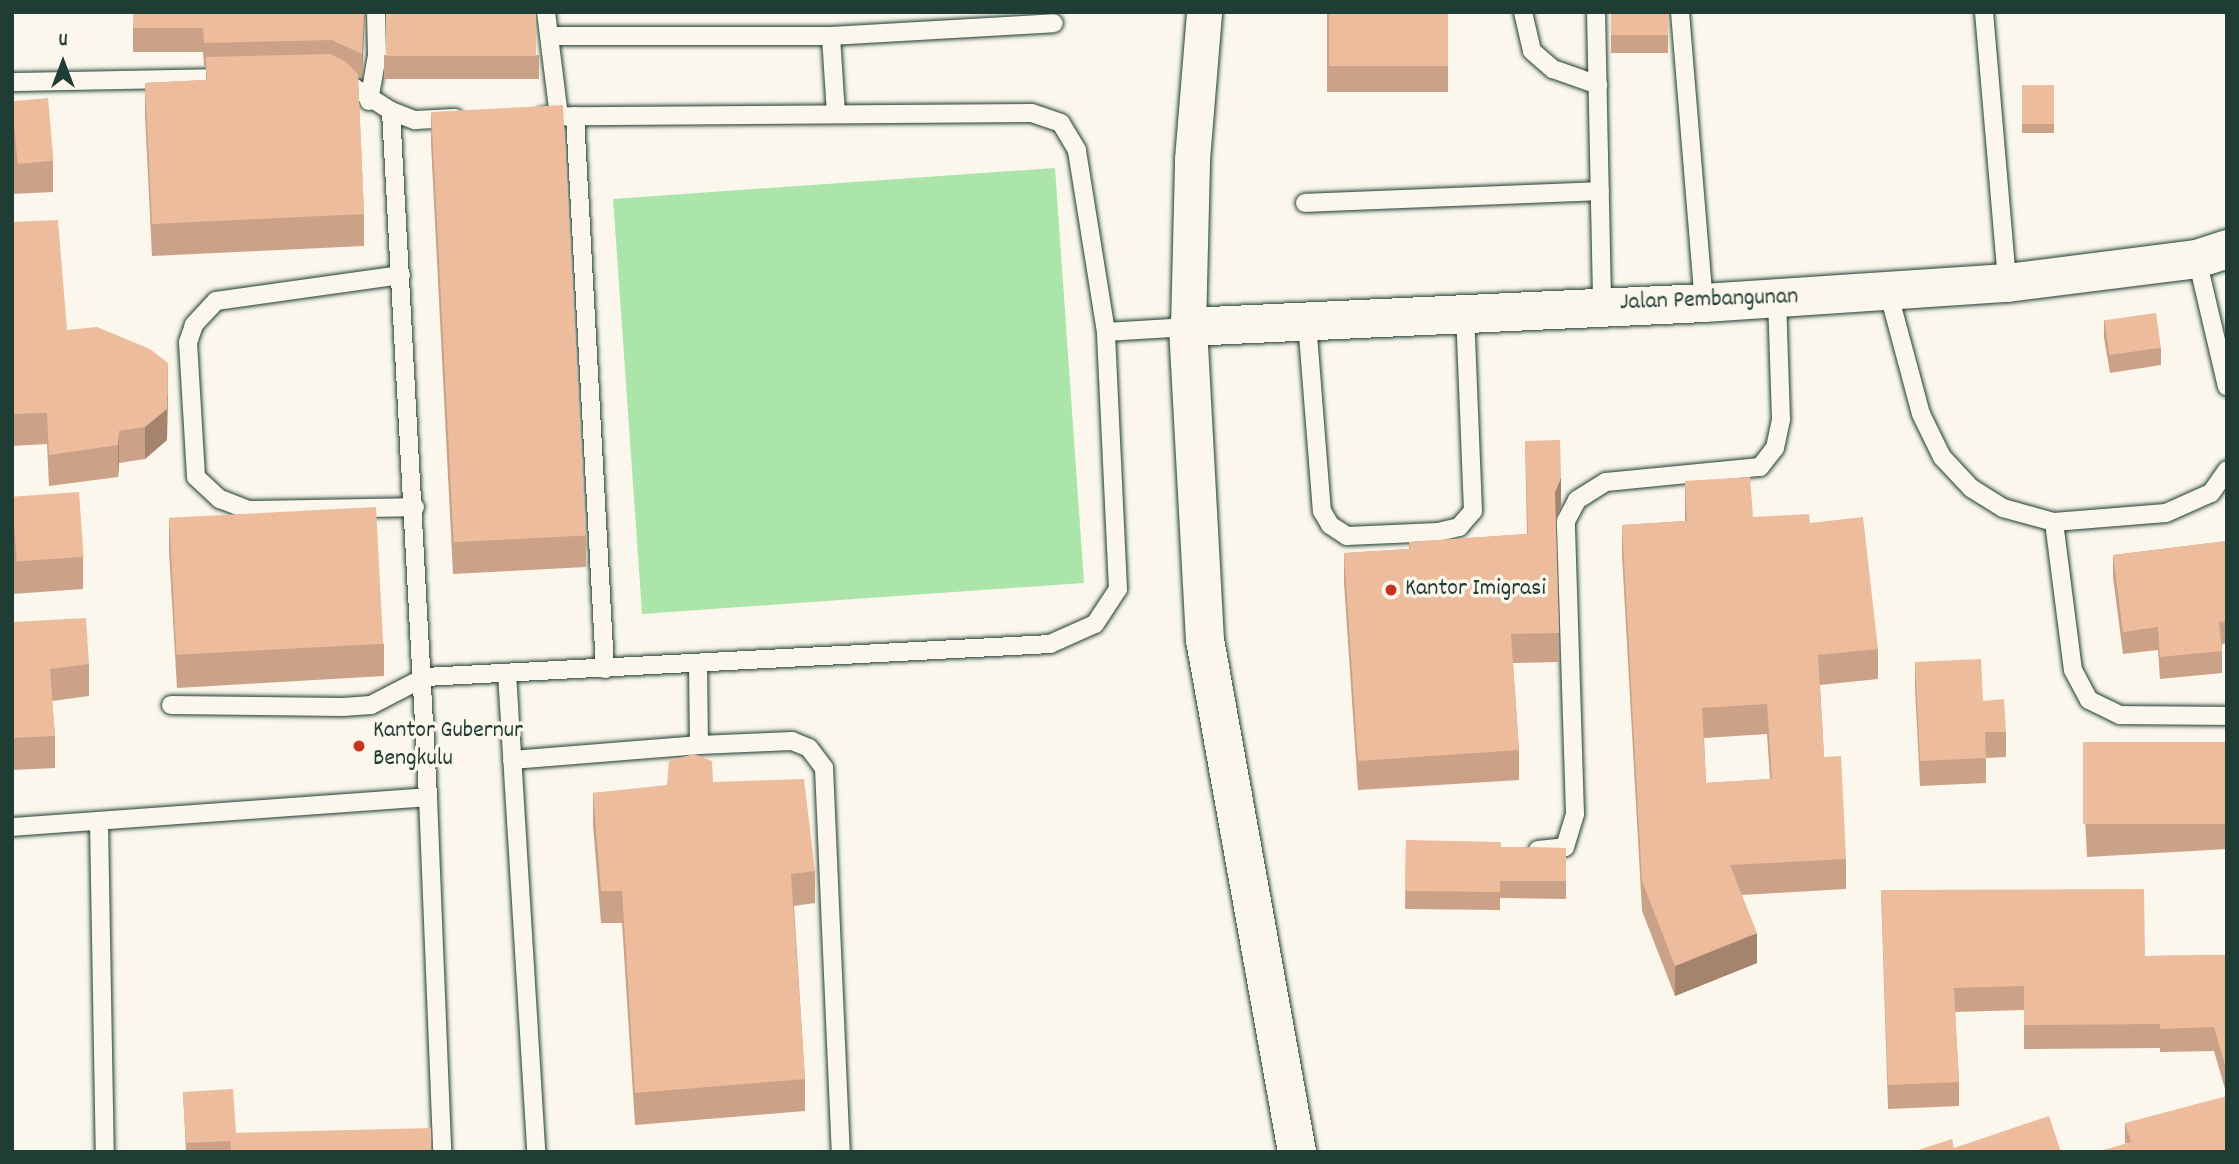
<!DOCTYPE html>
<style>
body{margin:0}
#map{position:relative;width:2239px;height:1164px;overflow:hidden;background:#fbf7ec;font-family:Dekko,sans-serif}
div>[style]{position:absolute}
[style*='--x']{left:calc(var(--x)*1px);top:calc(var(--y)*1px);width:calc(var(--w)*1px);rotate:calc(var(--a)*1deg)}
.green>*{inset:0;background:#abe5aa;transform-origin:0 0}
.roads{filter:drop-shadow(0 0 2px #1f3d34) drop-shadow(0 0 2px #1f3d34)}
.service>*{height:18px;margin:-9px;padding:0 9px;transform-origin:9px;border-radius:9px;background:#fbf7ec}
.minor>*{height:35px;margin:-17.5px;padding:0 17.5px;transform-origin:17.5px;border-radius:17.5px;background:#fbf7ec}
.tertiary>*{height:38px;margin:-19px;padding:0 19px;transform-origin:19px;border-radius:19px;background:#fbf7ec}
.secondary>*{height:38px;margin:-19px;padding:0 19px;transform-origin:19px;border-radius:19px;background:#fbf7ec}
.wall>*{inset:0;background:#cba287;transform-origin:0 0}
.shaded-wall>*{inset:0;background:#a5846e}
.building>*{inset:0;background:#ecbc9d;transform-origin:0 0}
.dots>*{width:19px;height:19px;translate:-50% -50%;box-sizing:border-box;border:4px solid #fbf7ec;border-radius:50%}
span{translate:-50% -50%;white-space:nowrap;text-align:center;line-height:1.15;-webkit-text-stroke:7px #fbf7ec;paint-order:stroke}
.street-label{font-size:24px;color:#1f3d34}
.poi-label{font-size:24px;color:#1f3d34}
.left{translate:0 -50%;text-align:left}
.frame{position:absolute;inset:0;border:14px solid #1f3d34;pointer-events:none}
.north{position:absolute;left:28px;top:28px;width:70px;height:70px;-webkit-text-stroke:5px #fbf7ec;paint-order:stroke;rotate:0deg;font-size:19px;font-weight:700;line-height:28px;text-align:center;color:#1f3d34}
.north::after{content:'';display:block;margin:auto;width:24px;height:32px;background:#1f3d34;clip-path:polygon(50% 0,100% 100%,50% 72%,0 100%)}
</style>
<div id="map">
<div class="green">
<div style="left:1055px;top:168px;width:416px;height:443px;rotate:86deg"></div>
</div>
<div class="roads">
<div class="service">
<div style="--x:546;--y:12;--w:105;--a:82.9"></div>
<div style="--x:1523;--y:12;--w:40;--a:77"></div>
<div style="--x:1532;--y:51;--w:28;--a:41"></div>
<div style="--x:1553;--y:69;--w:48;--a:19.6"></div>
<div style="--x:1596;--y:12;--w:293;--a:88.8"></div>
<div style="--x:1680;--y:12;--w:292;--a:85.3"></div>
<div style="--x:1984;--y:12;--w:272;--a:85.1"></div>
<div style="--x:549;--y:36;--w:282;--a:0"></div>
<div style="--x:341;--y:79;--w:59;--a:32.6"></div>
<div style="--x:391;--y:111;--w:26;--a:21"></div>
<div style="--x:415;--y:120;--w:40;--a:-2.9"></div>
<div style="--x:12;--y:82;--w:218;--a:-1.1"></div>
<div style="--x:369;--y:101;--w:47;--a:-80.1"></div>
<div style="--x:377;--y:55;--w:43;--a:-91.3"></div>
<div style="--x:836;--y:114;--w:78;--a:-93.7"></div>
<div style="--x:831;--y:36;--w:223;--a:-3.3"></div>
<div style="--x:575;--y:116;--w:554;--a:86.89"></div>
<div style="--x:1305;--y:203;--w:295;--a:-2.3"></div>
<div style="--x:2197;--y:259;--w:131;--a:76.8"></div>
<div style="--x:401;--y:275;--w:187;--a:172"></div>
<div style="--x:216;--y:301;--w:33;--a:133"></div>
<div style="--x:194;--y:325;--w:18;--a:109"></div>
<div style="--x:188;--y:342;--w:135;--a:86.6"></div>
<div style="--x:196;--y:477;--w:33;--a:43"></div>
<div style="--x:220;--y:499;--w:31;--a:21"></div>
<div style="--x:249;--y:510;--w:166;--a:-1"></div>
<div style="--x:1888;--y:291;--w:127;--a:75"></div>
<div style="--x:1921;--y:414;--w:48;--a:64"></div>
<div style="--x:1942;--y:457;--w:42;--a:46.9"></div>
<div style="--x:1971;--y:488;--w:38;--a:32"></div>
<div style="--x:2003;--y:508;--w:53;--a:15.4"></div>
<div style="--x:2054;--y:522;--w:112;--a:-4.6"></div>
<div style="--x:2166;--y:513;--w:49;--a:-24"></div>
<div style="--x:2211;--y:493;--w:28;--a:-55"></div>
<div style="--x:1307;--y:322;--w:190;--a:85.5"></div>
<div style="--x:1322;--y:511;--w:16;--a:60"></div>
<div style="--x:1330;--y:525;--w:20;--a:33"></div>
<div style="--x:1347;--y:536;--w:91;--a:-2.5"></div>
<div style="--x:1438;--y:532;--w:22;--a:-13"></div>
<div style="--x:1459;--y:527;--w:21;--a:-49"></div>
<div style="--x:1473;--y:511;--w:197;--a:-92.3"></div>
<div style="--x:1106;--y:332;--w:82;--a:-3.5"></div>
<div style="--x:2054;--y:522;--w:149;--a:82.7"></div>
<div style="--x:2073;--y:670;--w:34;--a:62"></div>
<div style="--x:2089;--y:700;--w:34;--a:26"></div>
<div style="--x:2120;--y:715;--w:107;--a:0.5"></div>
<div style="--x:507;--y:673;--w:480;--a:86.5"></div>
<div style="--x:171;--y:705;--w:172;--a:0.7"></div>
<div style="--x:343;--y:707;--w:28;--a:-4"></div>
<div style="--x:371;--y:705;--w:61;--a:-27.4"></div>
<div style="--x:425;--y:677;--w:626;--a:-3.02"></div>
<div style="--x:1050;--y:644;--w:49;--a:-24"></div>
<div style="--x:1095;--y:624;--w:42;--a:-56.7"></div>
<div style="--x:1118;--y:589;--w:257;--a:-92.7"></div>
<div style="--x:1106;--y:332;--w:184;--a:-99.1"></div>
<div style="--x:1077;--y:150;--w:31;--a:-121"></div>
<div style="--x:1061;--y:123;--w:31;--a:-161"></div>
<div style="--x:1032;--y:113;--w:489;--a:179.6"></div>
<div style="--x:699;--y:745;--w:93;--a:-2.5"></div>
<div style="--x:792;--y:741;--w:18;--a:22"></div>
<div style="--x:809;--y:748;--w:25;--a:53"></div>
<div style="--x:824;--y:768;--w:384;--a:87.5"></div>
<div style="--x:512;--y:760;--w:188;--a:-4.6"></div>
<div style="--x:699;--y:745;--w:81;--a:-90.7"></div>
<div style="--x:428;--y:797;--w:355;--a:87.7"></div>
<div style="--x:99;--y:822;--w:330;--a:89"></div>
<div style="--x:12;--y:827;--w:417;--a:-4.1"></div>
<div style="--x:428;--y:797;--w:687;--a:-93.09"></div>
<div style="--x:1538;--y:850;--w:27;--a:-6"></div>
<div style="--x:1565;--y:847;--w:34;--a:-73"></div>
<div style="--x:1575;--y:814;--w:293;--a:-91.8"></div>
<div style="--x:1566;--y:521;--w:24;--a:-62"></div>
<div style="--x:1577;--y:500;--w:34;--a:-32"></div>
<div style="--x:1606;--y:482;--w:155;--a:-5.6"></div>
<div style="--x:1760;--y:467;--w:24;--a:-52"></div>
<div style="--x:1775;--y:448;--w:30;--a:-78"></div>
<div style="--x:1781;--y:419;--w:120;--a:-91.9"></div>
</div>
<div class="minor">
<div style="--x:1188;--y:327;--w:168;--a:-88.6"></div>
<div style="--x:1192;--y:159;--w:147;--a:-85.3"></div>
</div>
<div class="tertiary">
<div style="--x:1188;--y:327;--w:313;--a:86.9"></div>
<div style="--x:1205;--y:640;--w:520;--a:79.81"></div>
</div>
<div class="secondary">
<div style="--x:1188;--y:327;--w:517;--a:-2.66"></div>
<div style="--x:1704;--y:303;--w:304;--a:-3.8"></div>
<div style="--x:2007;--y:283;--w:192;--a:-7.2"></div>
<div style="--x:2197;--y:259;--w:32;--a:-18"></div>
</div>
</div>
<div class="wall">
<div style="clip-path:polygon(133px 12px,365px 12px,362px 77px,358px 76px,364px 214px,364px 246px,152px 256px,145px 115px,145px 83px,206px 80px,206px 66px,204px 66px,203px 52px,133px 52px)"></div>
<div style="left:1327px;top:12px;width:121px;height:80px"></div>
<div style="left:1611px;top:12px;width:57px;height:41px"></div>
<div style="left:539px;top:55px;width:24px;height:155px;rotate:90deg"></div>
<div style="left:2022px;top:85px;width:32px;height:48px"></div>
<div style="clip-path:polygon(12px 100px,53px 161px,53px 192px,12px 194px)"></div>
<div style="clip-path:polygon(431px 112px,586px 535px,586px 567px,453px 574px,431px 144px)"></div>
<div style="clip-path:polygon(12px 222px,67px 330px,168px 395px,167px 440px,145px 459px,119px 463px,118px 477px,49px 486px,47px 444px,12px 446px)"></div>
<div style="clip-path:polygon(2104px 320px,2161px 348px,2161px 365px,2110px 373px,2104px 338px)"></div>
<div style="clip-path:polygon(1525px 441px,1561px 506px,1555px 519px,1559px 662px,1513px 663px,1519px 750px,1519px 780px,1358px 790px,1344px 583px,1344px 553px,1409px 549px,1409px 542px,1527px 534px)"></div>
<div style="clip-path:polygon(evenodd,1685px 481px,1753px 517px,1810px 523px,1878px 649px,1878px 679px,1820px 685px,1824px 757px,1846px 859px,1846px 889px,1742px 895px,1757px 963px,1675px 996px,1642px 911px,1622px 555px,1622px 525px,1685px 521px,1685px 481px,1767px 734px,1770px 779px,1706px 783px,1704px 738px,1767px 734px)"></div>
<div style="clip-path:polygon(12px 496px,83px 557px,83px 589px,12px 594px)"></div>
<div style="clip-path:polygon(169px 519px,384px 644px,384px 676px,177px 688px,169px 551px)"></div>
<div style="clip-path:polygon(2227px 541px,2227px 643px,2222px 644px,2222px 673px,2160px 679px,2158px 650px,2123px 654px,2113px 577px,2113px 555px)"></div>
<div style="clip-path:polygon(12px 622px,89px 664px,89px 696px,52px 701px,55px 736px,55px 768px,12px 770px)"></div>
<div style="clip-path:polygon(1915px 662px,1983px 701px,2006px 732px,2006px 757px,1986px 758px,1986px 783px,1920px 786px,1915px 688px)"></div>
<div style="clip-path:polygon(2227px 742px,2227px 849px,2087px 857px,2083px 777px,2083px 752px)"></div>
<div style="clip-path:polygon(713px 782px,815px 871px,815px 903px,794px 906px,805px 1079px,805px 1111px,635px 1125px,622px 923px,601px 923px,593px 825px,593px 793px)"></div>
<div style="clip-path:polygon(1406px 840px,1501px 847px,1566px 848px,1566px 899px,1500px 898px,1500px 910px,1405px 909px)"></div>
<div style="clip-path:polygon(1881px 890px,2145px 956px,2227px 955px,2227px 1096px,2214px 1051px,2160px 1052px,2160px 1048px,2024px 1049px,2024px 1010px,1955px 1012px,1959px 1082px,1959px 1106px,1888px 1109px)"></div>
<div style="clip-path:polygon(183px 1092px,236px 1133px,431px 1152px,186px 1152px)"></div>
<div style="clip-path:polygon(2125px 1123px,2227px 1152px,2125px 1143px)"></div>
</div>
<div class="shaded-wall">
<div style="clip-path:polygon(364px 12px,365px 12px,362px 77px,362px 54px)"></div>
<div style="clip-path:polygon(168px 363px,167px 440px,145px 459px,145px 427px)"></div>
<div style="clip-path:polygon(119px 431px,119px 463px,118px 477px,118px 445px)"></div>
<div style="clip-path:polygon(1561px 477px,1561px 506px,1555px 521px,1555px 492px)"></div>
<div style="clip-path:polygon(1757px 933px,1757px 963px,1675px 996px,1675px 966px)"></div>
</div>
<div class="building">
<div style="clip-path:polygon(133px 12px,364px 12px,362px 54px,332px 40px,204px 43px,203px 28px,133px 28px)"></div>
<div style="left:386px;top:12px;width:150px;height:44px"></div>
<div style="left:1329px;top:12px;width:119px;height:54px"></div>
<div style="left:1611px;top:12px;width:57px;height:23px"></div>
<div style="clip-path:polygon(330px 54px,346px 62px,358px 74px,364px 214px,152px 224px,145px 83px,207px 80px,206px 57px)"></div>
<div style="left:2022px;top:85px;width:32px;height:39px"></div>
<div style="left:48px;top:98px;width:63px;height:36px;rotate:85deg"></div>
<div style="left:563px;top:105px;width:431px;height:132px;rotate:87deg"></div>
<div style="clip-path:polygon(58px 220px,67px 330px,97px 327px,150px 349px,168px 363px,167px 409px,145px 427px,119px 431px,118px 445px,49px 455px,47px 413px,12px 414px,12px 222px)"></div>
<div style="left:2156px;top:313px;width:35px;height:52px;rotate:82deg"></div>
<div style="clip-path:polygon(1560px 440px,1561px 477px,1555px 492px,1559px 633px,1511px 634px,1519px 750px,1358px 761px,1344px 553px,1410px 549px,1409px 542px,1528px 534px,1525px 441px)"></div>
<div style="clip-path:polygon(evenodd,1750px 477px,1753px 517px,1809px 514px,1810px 523px,1863px 517px,1878px 649px,1818px 655px,1824px 757px,1841px 756px,1846px 859px,1730px 865px,1757px 933px,1675px 966px,1642px 881px,1622px 525px,1687px 521px,1685px 481px,1750px 477px,1767px 704px,1772px 779px,1706px 783px,1702px 708px,1767px 704px)"></div>
<div style="left:79px;top:492px;width:65px;height:67px;rotate:86deg"></div>
<div style="left:376px;top:507px;width:137px;height:207px;rotate:87deg"></div>
<div style="clip-path:polygon(2227px 541px,2227px 621px,2219px 622px,2222px 651px,2160px 657px,2158px 627px,2123px 632px,2113px 555px)"></div>
<div style="clip-path:polygon(86px 618px,89px 664px,50px 669px,55px 736px,12px 738px,12px 622px)"></div>
<div style="clip-path:polygon(1981px 659px,1983px 701px,2004px 699px,2006px 732px,1985px 732px,1986px 758px,1920px 761px,1915px 662px)"></div>
<div style="left:2227px;top:742px;width:82px;height:144px;rotate:90deg"></div>
<div style="clip-path:polygon(694px 754px,712px 761px,713px 782px,804px 779px,815px 871px,791px 874px,805px 1079px,635px 1093px,622px 891px,601px 891px,593px 793px,667px 785px,669px 761px)"></div>
<div style="clip-path:polygon(1406px 840px,1501px 842px,1501px 847px,1566px 848px,1566px 881px,1500px 881px,1500px 892px,1405px 891px)"></div>
<div style="clip-path:polygon(2144px 889px,2145px 956px,2227px 955px,2227px 1072px,2214px 1027px,2160px 1029px,2160px 1024px,2024px 1025px,2024px 986px,1954px 988px,1959px 1082px,1888px 1085px,1881px 890px)"></div>
<div style="clip-path:polygon(233px 1089px,236px 1133px,230px 1133px,231px 1141px,186px 1143px,183px 1092px)"></div>
<div style="clip-path:polygon(2227px 1096px,2227px 1152px,2097px 1152px,2131px 1142px,2125px 1123px)"></div>
<div style="clip-path:polygon(2049px 1116px,2061px 1152px,1912px 1152px,1952px 1139px,1954px 1148px)"></div>
<div style="clip-path:polygon(431px 1128px,431px 1152px,231px 1152px,230px 1133px)"></div>
</div>
<div class="dots">
<div style="left:1391px;top:590px;background:#c8321e"></div>
<div style="left:359px;top:746px;background:#c8321e"></div>
</div>
<div class="street-label">
<span style="left:1709px;top:301px;rotate:-2deg">Jalan Pembangunan</span>
</div>
<div class="poi-label">
<span class="left" style="left:1405px;top:590px">Kantor Imigrasi</span>
<span class="left" style="left:373px;top:746px">Kantor Gubernur<br>Bengkulu</span>
</div>
<div class="frame"></div>
<div class="north">U</div>
</div>
